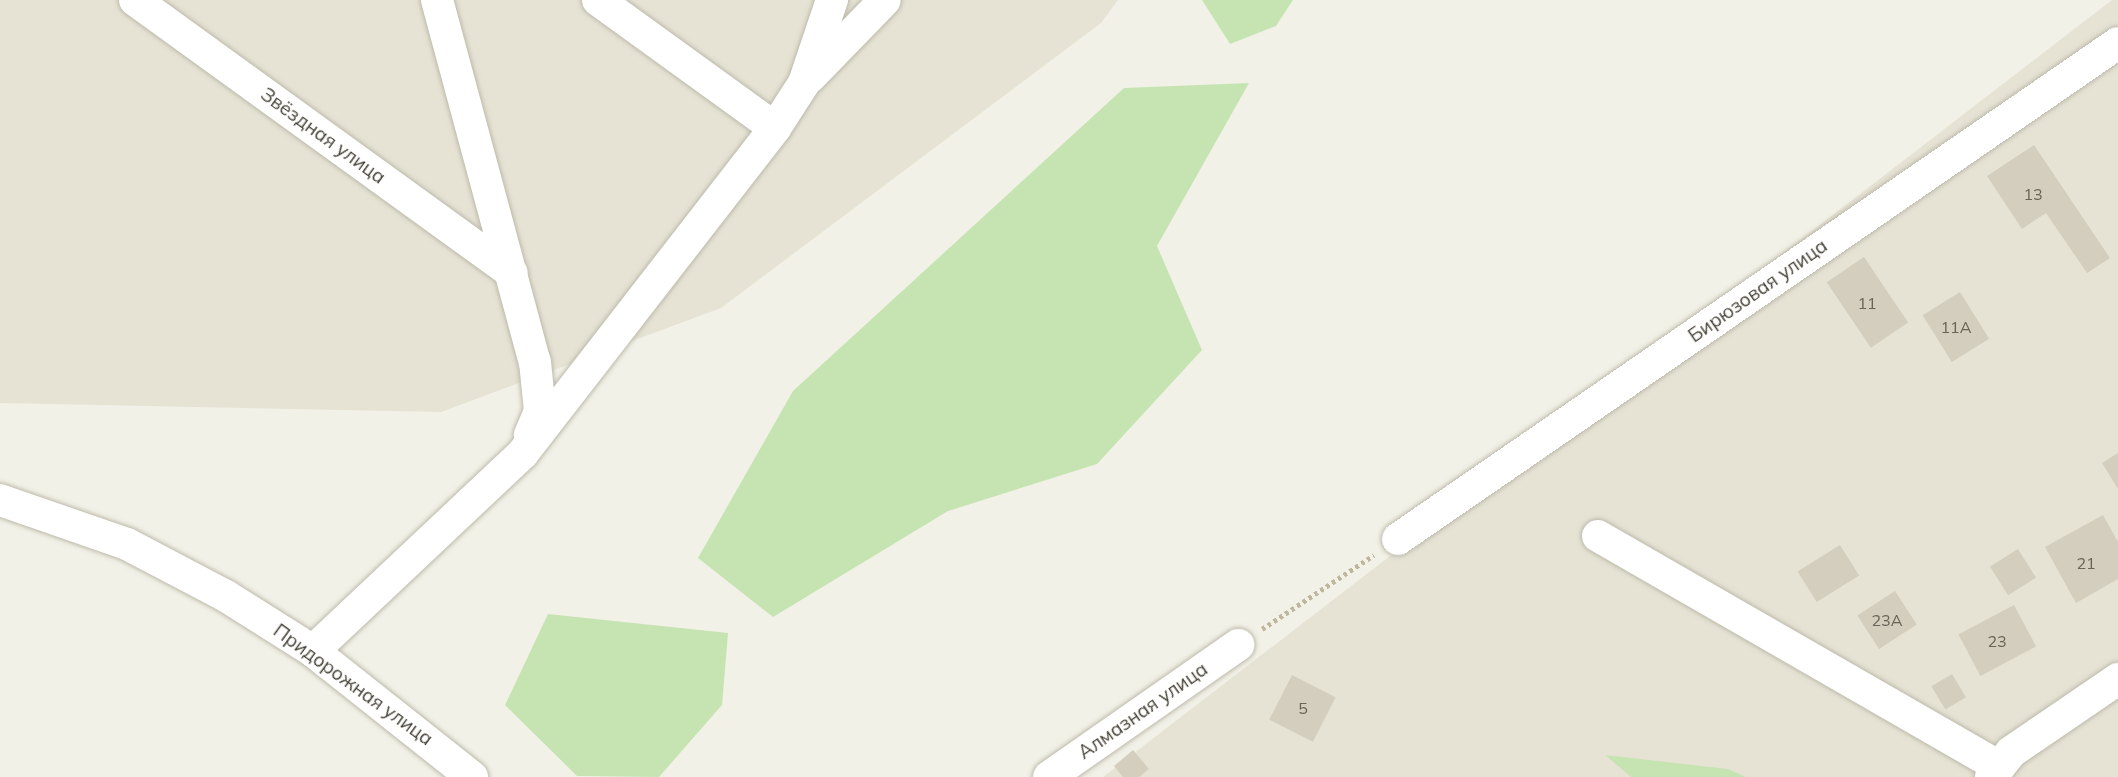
<!DOCTYPE html>
<meta charset="utf-8">
<style>
body{margin:0}
#map{position:relative;width:2118px;height:777px;overflow:hidden;background:#f2f1e7;font-family:Mulish,sans-serif}
div>[style]{position:absolute}
[style*='--x']{left:calc(var(--x)*1px);top:calc(var(--y)*1px);width:calc(var(--w)*1px);rotate:calc(var(--a)*1deg)}
.residential>*{inset:0;background:#e6e3d5}
.green>*{inset:0;background:#c6e4b2}
.building>*{inset:0;background:#d3cebd;transform-origin:0 0}
.path>*{height:4.5px;margin-top:-2.25px;transform-origin:0;background:repeating-linear-gradient(90deg,#beb79c 0 3.5px,transparent 0 7px)}
.roads{filter:drop-shadow(0 0 2px #bdbaaa) drop-shadow(0 0 2px #bdbaaa)}
.minor>*{height:32px;margin:-16px;padding:0 16px;transform-origin:16px;border-radius:16px;background:#fff}
span{translate:-50% -50%;white-space:nowrap;text-align:center;line-height:1.15;-webkit-text-stroke:5px #fff;paint-order:stroke}
.number-label{font-size:16px;color:#686458}
.number-label span{-webkit-text-stroke-width:0}
.street-label{font-size:19px;color:#454136}
</style>
<div id="map">
<div class="residential">
<div style="clip-path:polygon(0 0,1118px 0,1101px 23px,721px 308px,441px 412px,0 403px)"></div>
<div style="clip-path:polygon(2112px 0,2118px 0,2118px 777px,1103px 777px)"></div>
</div>
<div class="green">
<div style="clip-path:polygon(1202px 0,1293px 0,1276px 26px,1230px 44px)"></div>
<div style="clip-path:polygon(1249px 83px,1157px 246px,1202px 350px,1097px 464px,948px 511px,773px 617px,698px 558px,793px 391px,1124px 88px)"></div>
<div style="clip-path:polygon(548px 614px,728px 633px,722px 705px,659px 777px,577px 776px,505px 705px)"></div>
<div style="clip-path:polygon(1605px 755px,1728px 769px,1746px 777px,1631px 777px)"></div>
</div>
<div class="building">
<div style="clip-path:polygon(2034px 145px,2110px 258px,2087px 273px,2046px 213px,2022px 229px,1987px 176px)"></div>
<div style="left:1864px;top:257px;width:79px;height:45px;rotate:56deg"></div>
<div style="left:1960px;top:292px;width:55px;height:44px;rotate:58deg"></div>
<div style="clip-path:polygon(2118px 453px,2118px 489px,2102px 463px)"></div>
<div style="clip-path:polygon(2103px 515px,2118px 542px,2118px 579px,2076px 603px,2045px 547px)"></div>
<div style="left:1840px;top:545px;width:36px;height:50px;rotate:58deg"></div>
<div style="left:2018px;top:549px;width:34px;height:33px;rotate:58deg"></div>
<div style="left:1895px;top:591px;width:40px;height:45px;rotate:57deg"></div>
<div style="left:2014px;top:605px;width:47px;height:63px;rotate:62deg"></div>
<div style="left:1952px;top:674px;width:27px;height:24px;rotate:59deg"></div>
<div style="left:1292px;top:675px;width:49px;height:50px;rotate:27deg"></div>
<div style="clip-path:polygon(1133px 750px,1149px 769px,1139px 777px,1123px 777px,1114px 766px)"></div>
</div>
<div class="path">
<div style="--x:1262;--y:629;--w:134;--a:-33.5"></div>
</div>
<div class="roads">
<div class="minor">
<div style="--x:135;--y:0;--w:465;--a:35.9"></div>
<div style="--x:437;--y:0;--w:375;--a:74.9"></div>
<div style="--x:535;--y:362;--w:49;--a:84.2"></div>
<div style="--x:540;--y:411;--w:26;--a:113"></div>
<div style="--x:598;--y:0;--w:218;--a:35.9"></div>
<div style="--x:810;--y:77;--w:107;--a:-45.8"></div>
<div style="--x:0;--y:500;--w:134;--a:19.1"></div>
<div style="--x:127;--y:544;--w:112;--a:27.7"></div>
<div style="--x:226;--y:596;--w:103;--a:32.3"></div>
<div style="--x:313;--y:651;--w:203;--a:38.4"></div>
<div style="--x:1598;--y:536;--w:463;--a:29.9"></div>
<div style="--x:1398;--y:539;--w:874;--a:-34.56"></div>
<div style="--x:313;--y:651;--w:289;--a:-43.3"></div>
<div style="--x:523;--y:453;--w:411;--a:-52.2"></div>
<div style="--x:775;--y:128;--w:54;--a:-57.2"></div>
<div style="--x:804;--y:83;--w:88;--a:-71.4"></div>
<div style="--x:1049;--y:777;--w:231;--a:-34.9"></div>
<div style="--x:1991;--y:777;--w:32;--a:-51"></div>
<div style="--x:2011;--y:752;--w:130;--a:-34.3"></div>
</div>
</div>
<div class="number-label">
<span style="left:2033px;top:194px">13</span>
<span style="left:1867px;top:303px">11</span>
<span style="left:1956px;top:327px">11А</span>
<span style="left:2086px;top:563px">21</span>
<span style="left:1887px;top:620px">23А</span>
<span style="left:1997px;top:641px">23</span>
<span style="left:1303px;top:708px">5</span>
</div>
<div class="street-label">
<span style="left:323px;top:136px;rotate:36deg">Звёздная улица</span>
<span style="left:1758px;top:291px;rotate:-35deg">Бирюзовая улица</span>
<span style="left:353px;top:685px;rotate:36deg">Придорожная улица</span>
<span style="left:1143px;top:711px;rotate:-35deg">Алмазная улица</span>
</div>
</div>
